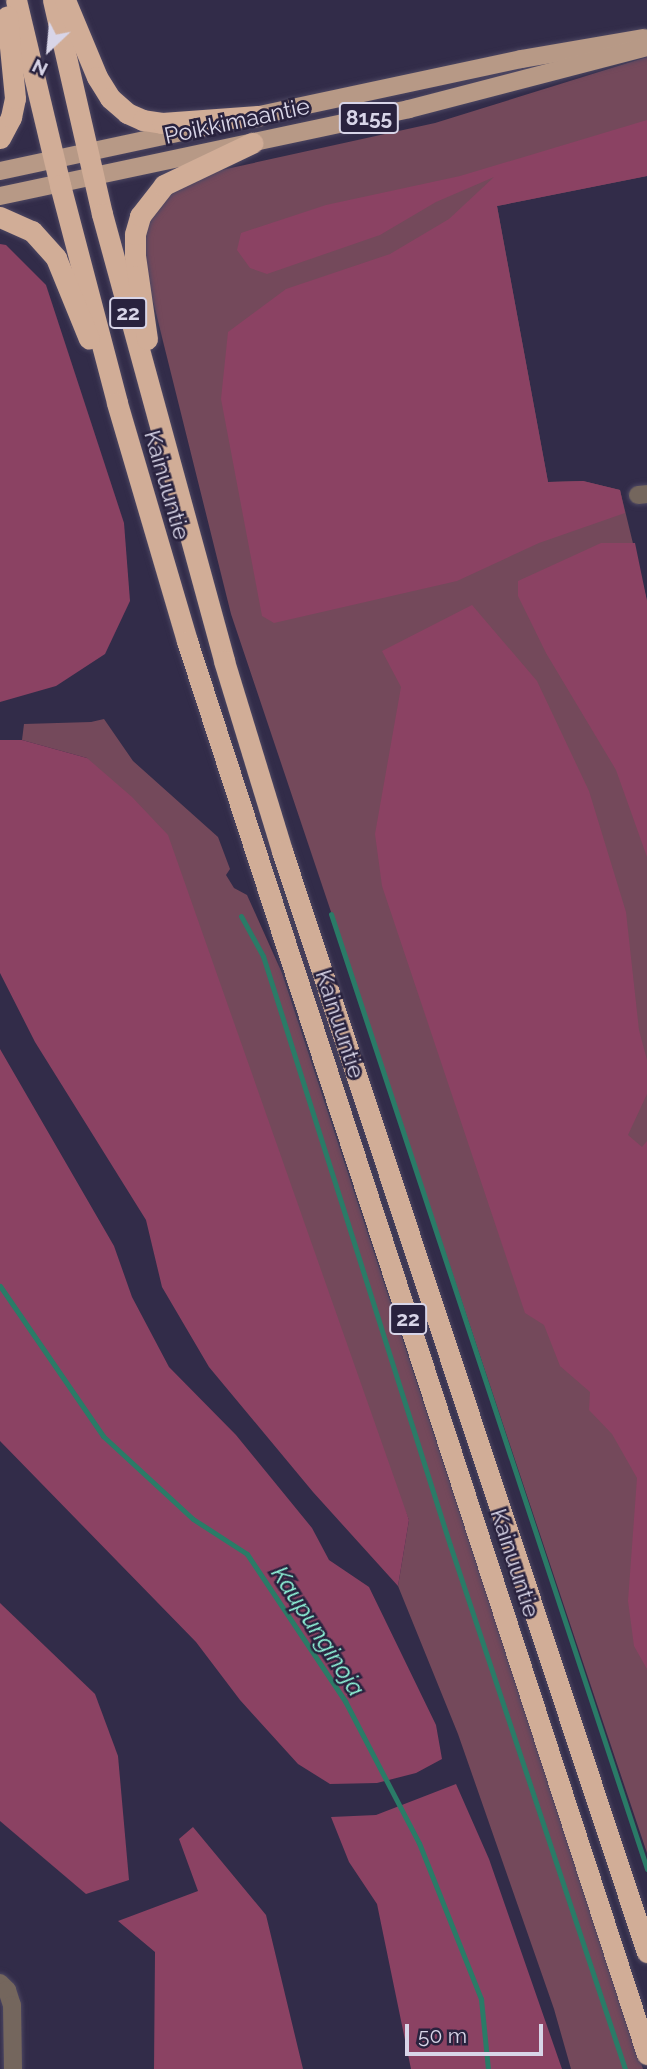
<!DOCTYPE html>
<style>
body{margin:0}
#map{position:relative;width:647px;height:2069px;overflow:hidden;background:#322c49;font-family:Raleway,sans-serif}
div>[style]{position:absolute}
[style*='--x']{left:calc(var(--x)*1px);top:calc(var(--y)*1px);width:calc(var(--w)*1px);rotate:calc(var(--a)*1deg)}
.green>*{inset:0;background:#74495b}
.forest>*{inset:0;background:#8b4263}
.stream>*{height:5px;margin:-2.5px;padding:0 2.5px;transform-origin:2.5px;border-radius:2.5px;background:#2a7b67}
.roads{filter:drop-shadow(0 0 2px #4d4762) drop-shadow(0 0 2px #4d4762)}
.minor>*{height:18px;margin:-9px;padding:0 9px;transform-origin:9px;border-radius:9px;background:#74665d}
.major>*{height:18px;margin:-9px;padding:0 9px;transform-origin:9px;border-radius:9px;background:#b79986}
.highway>*{height:21px;margin:-10.5px;padding:0 10.5px;transform-origin:10.5px;border-radius:10.5px;background:#d1ad97}
span{translate:-50% -50%;white-space:nowrap;text-align:center;line-height:1.15;-webkit-text-stroke:5px #29223e;paint-order:stroke}
.shield-label span{padding:2px 5px;background:#29223e;border:2px solid;border-radius:5px;-webkit-text-stroke-width:0}
.shield-label{font-size:21px;color:#d8d5e8;font-weight:700}
.street-label{font-size:23px;color:#d8d5e8}
.water-label{font-size:24px;color:#92fcde;font-style:italic}
.north{position:absolute;left:14px;top:14px;width:70px;height:70px;-webkit-text-stroke:5px #29223e;paint-order:stroke;rotate:206deg;font-size:19px;font-weight:700;line-height:28px;text-align:center;color:#d8d5e8}
.north::after{content:'';display:block;margin:auto;width:24px;height:32px;background:#d8d5e8;clip-path:polygon(50% 0,100% 100%,50% 72%,0 100%)}
.scale{position:absolute;left:405px;top:2024px;width:138px;height:32px;box-sizing:border-box;border:4px solid #d8d5e8;border-top:0;padding-left:9px;font-size:21px;line-height:24px;white-space:nowrap;color:#d8d5e8;-webkit-text-stroke:5px #29223e;paint-order:stroke}
</style>
<div id="map">
<div class="green">
<div style="clip-path:polygon(647px 57px,647px 176px,497px 206px,548px 482px,583px 481px,620px 490px,647px 601px,647px 1853px,231px 614px,144px 265px,143px 237px,150px 218px,160px 203px,175px 190px,208px 173px,435px 123px)"></div>
<div style="clip-path:polygon(104px 719px,133px 761px,218px 837px,230px 869px,226px 875px,234px 888px,247px 895px,282px 973px,643px 2069px,571px 2069px,554px 2009px,458px 1734px,398px 1586px,409px 1520px,87px 758px,22px 740px,24px 724px,91px 722px)"></div>
</div>
<div class="forest">
<div style="clip-path:polygon(647px 120px,647px 176px,497px 206px,548px 482px,583px 481px,620px 490px,625px 513px,539px 543px,457px 581px,274px 623px,262px 616px,221px 399px,228px 332px,286px 289px,390px 254px,449px 219px,494px 177px,436px 202px,380px 235px,267px 274px,250px 268px,237px 250px,241px 233px,326px 205px,460px 176px)"></div>
<div style="clip-path:polygon(0 244px,6px 245px,46px 285px,124px 523px,130px 601px,105px 654px,56px 686px,0 702px)"></div>
<div style="clip-path:polygon(601px 543px,635px 543px,647px 601px,647px 857px,616px 770px,546px 653px,518px 596px,518px 581px)"></div>
<div style="clip-path:polygon(472px 605px,537px 681px,589px 791px,626px 912px,639px 1030px,647px 1060px,647px 1094px,628px 1135px,642px 1147px,647px 1141px,647px 1669px,634px 1646px,628px 1601px,637px 1478px,612px 1434px,589px 1410px,590px 1392px,560px 1366px,544px 1325px,525px 1313px,382px 886px,375px 834px,401px 687px,382px 651px)"></div>
<div style="clip-path:polygon(0 740px,22px 740px,87px 758px,132px 797px,168px 835px,409px 1520px,398px 1586px,313px 1492px,209px 1367px,162px 1287px,146px 1220px,35px 1042px,0 973px)"></div>
<div style="clip-path:polygon(0 1049px,114px 1246px,132px 1297px,169px 1367px,236px 1435px,312px 1528px,329px 1560px,369px 1587px,436px 1725px,442px 1759px,416px 1773px,377px 1783px,330px 1784px,298px 1764px,240px 1700px,196px 1642px,0 1441px)"></div>
<div style="clip-path:polygon(0 1603px,95px 1694px,118px 1756px,129px 1880px,86px 1894px,0 1821px)"></div>
<div style="clip-path:polygon(456px 1784px,489px 1859px,562px 2069px,411px 2069px,377px 1904px,349px 1862px,331px 1817px,376px 1815px)"></div>
<div style="clip-path:polygon(193px 1827px,266px 1915px,303px 2069px,154px 2069px,155px 1952px,118px 1921px,198px 1891px,179px 1839px)"></div>
</div>
<div class="stream">
<div style="--x:331;--y:914;--w:1006;--a:71.69"></div>
<div style="--x:241;--y:916;--w:46;--a:61.2"></div>
<div style="--x:263;--y:956;--w:618;--a:72.39"></div>
<div style="--x:450;--y:1545;--w:552;--a:71.53"></div>
<div style="--x:0;--y:1286;--w:182;--a:55.5"></div>
<div style="--x:103;--y:1436;--w:122;--a:42.7"></div>
<div style="--x:193;--y:1519;--w:64;--a:32.9"></div>
<div style="--x:247;--y:1554;--w:177;--a:56.3"></div>
<div style="--x:345;--y:1701;--w:160;--a:62.5"></div>
<div style="--x:419;--y:1843;--w:168;--a:68.3"></div>
<div style="--x:481;--y:1999;--w:70;--a:84.3"></div>
</div>
<div class="roads">
<div class="minor">
<div style="--x:638;--y:495;--w:9;--a:-6"></div>
<div style="--x:0;--y:1983;--w:10;--a:45"></div>
<div style="--x:7;--y:1990;--w:16;--a:72"></div>
<div style="--x:12;--y:2005;--w:64;--a:89.1"></div>
</div>
<div class="major">
<div style="--x:246;--y:118;--w:281;--a:-12.1"></div>
<div style="--x:521;--y:59;--w:125;--a:-9.7"></div>
<div style="--x:0;--y:171;--w:210;--a:-12.1"></div>
<div style="--x:0;--y:196;--w:418;--a:-12"></div>
<div style="--x:409;--y:109;--w:246;--a:-14.6"></div>
</div>
<div class="highway">
<div style="--x:16;--y:0;--w:190;--a:76.6"></div>
<div style="--x:60;--y:185;--w:225;--a:75.3"></div>
<div style="--x:117;--y:403;--w:248;--a:73.6"></div>
<div style="--x:187;--y:641;--w:1486;--a:71.97"></div>
<div style="--x:53;--y:0;--w:220;--a:77.1"></div>
<div style="--x:102;--y:214;--w:463;--a:74.7"></div>
<div style="--x:224;--y:661;--w:199;--a:73"></div>
<div style="--x:282;--y:851;--w:1160;--a:71.66"></div>
<div style="--x:65;--y:0;--w:83;--a:67.4"></div>
<div style="--x:97;--y:77;--w:25;--a:58"></div>
<div style="--x:110;--y:98;--w:23;--a:41"></div>
<div style="--x:127;--y:113;--w:17;--a:24"></div>
<div style="--x:143;--y:120;--w:19;--a:9"></div>
<div style="--x:162;--y:123;--w:96;--a:-4.2"></div>
<div style="--x:0;--y:138;--w:24;--a:-62"></div>
<div style="--x:11;--y:117;--w:19;--a:-78"></div>
<div style="--x:15;--y:98;--w:82;--a:-95.6"></div>
<div style="--x:0;--y:217;--w:35;--a:24"></div>
<div style="--x:32;--y:231;--w:36;--a:48"></div>
<div style="--x:56;--y:258;--w:87;--a:67.8"></div>
<div style="--x:147;--y:339;--w:84;--a:-98.2"></div>
<div style="--x:135;--y:256;--w:22;--a:-90"></div>
<div style="--x:135;--y:234;--w:19;--a:-74"></div>
<div style="--x:140;--y:216;--w:39;--a:-52"></div>
<div style="--x:164;--y:185;--w:98;--a:-25.5"></div>
</div>
</div>
<div class="shield-label">
<span style="left:369px;top:118px">8155</span>
<span style="left:128px;top:313px">22</span>
<span style="left:408px;top:1319px">22</span>
</div>
<div class="street-label">
<span style="left:237px;top:121px;rotate:-12deg">Poikkimaantie</span>
<span style="left:167px;top:485px;rotate:74deg">Kainuuntie</span>
<span style="left:340px;top:1024px;rotate:72deg">Kainuuntie</span>
<span style="left:515px;top:1563px;rotate:72deg">Kainuuntie</span>
</div>
<div class="water-label">
<span style="left:318px;top:1631px;rotate:57deg">Kaupunginoja</span>
</div>
<div class="north">N</div>
<div class="scale">50 m</div>
</div>
